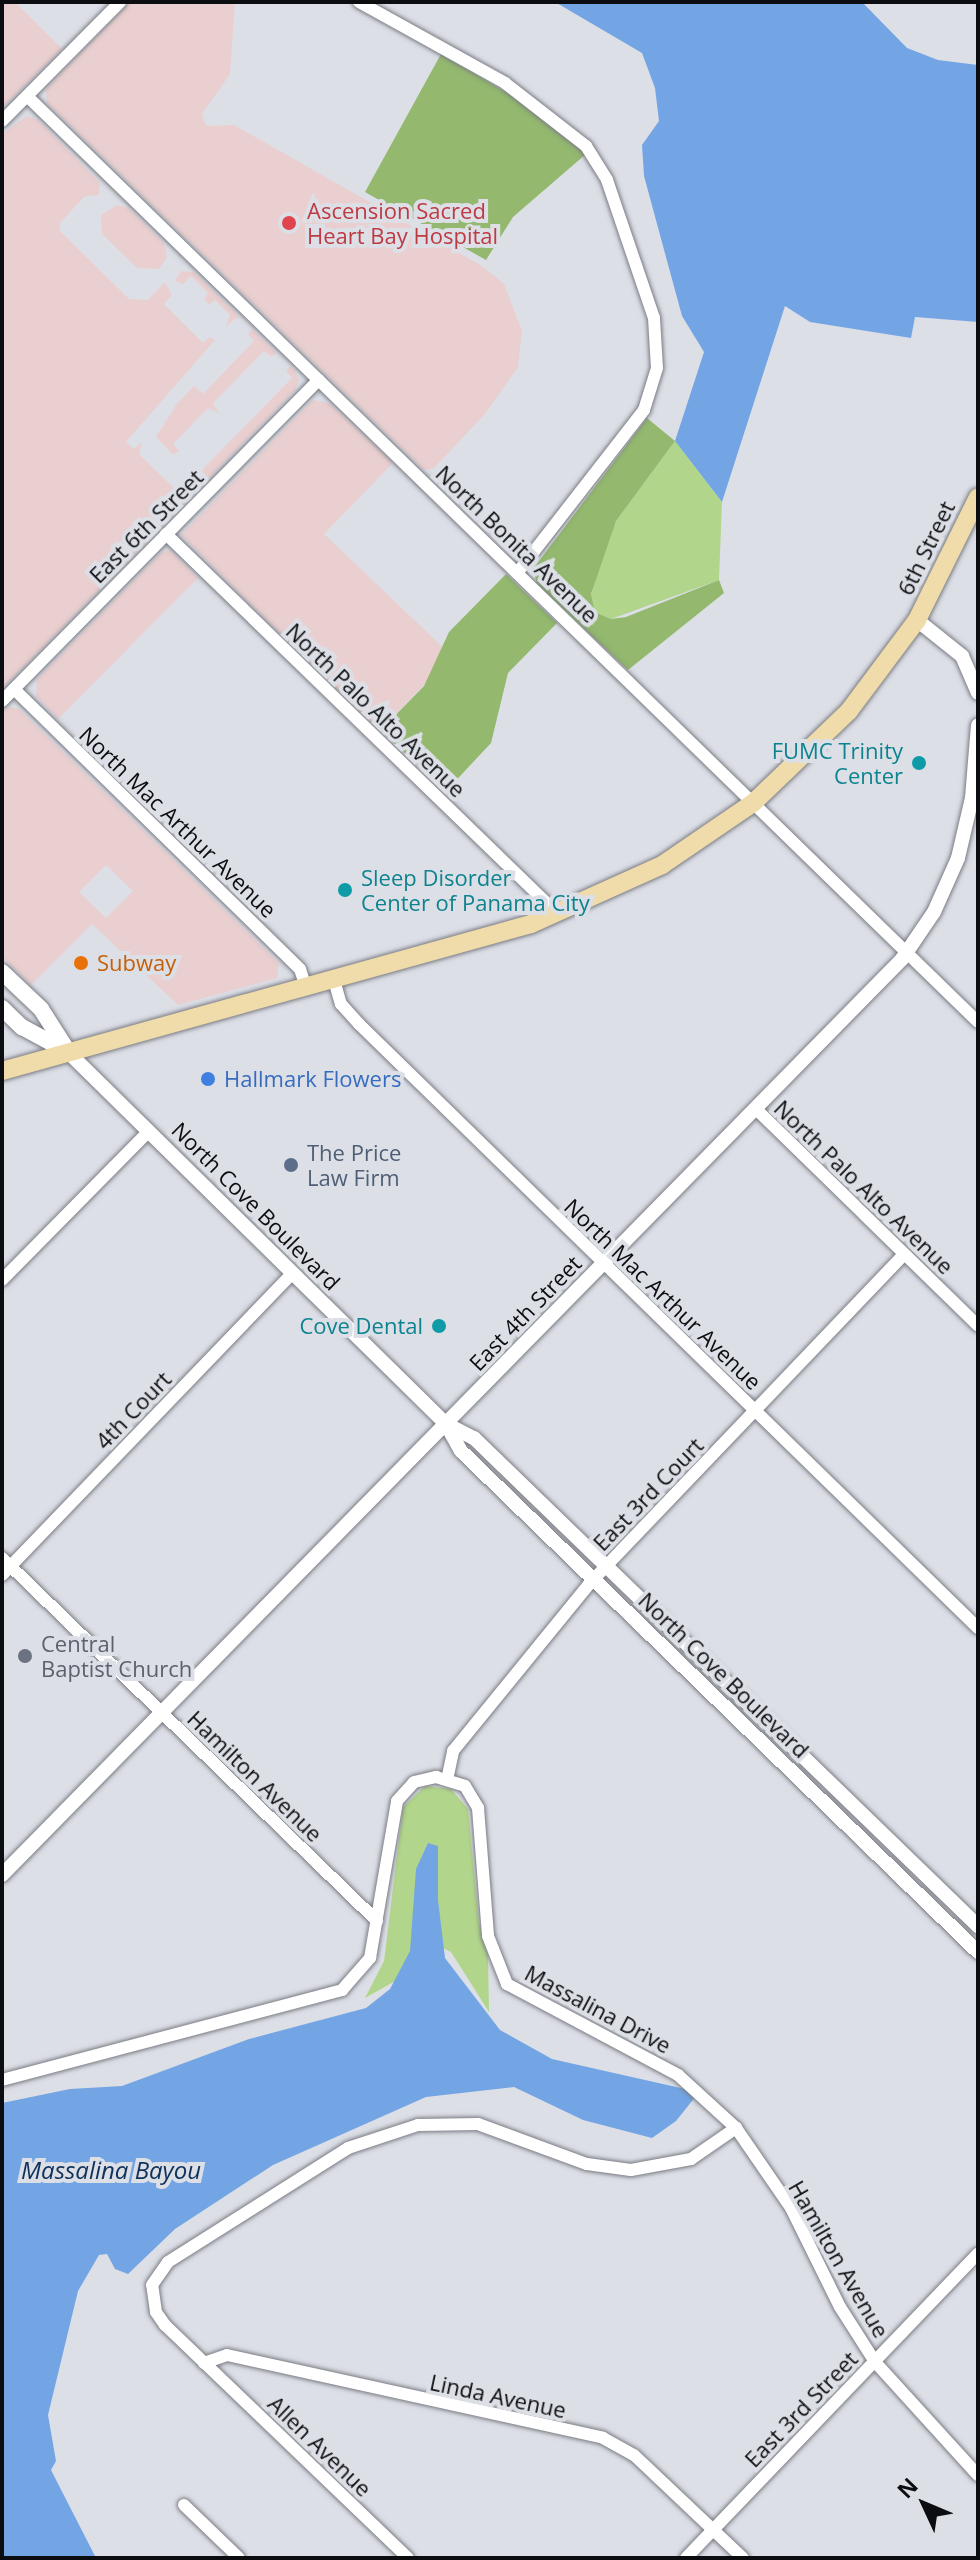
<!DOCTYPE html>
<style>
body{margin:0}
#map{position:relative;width:980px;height:2560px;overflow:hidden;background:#dddfe7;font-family:"Open Sans",sans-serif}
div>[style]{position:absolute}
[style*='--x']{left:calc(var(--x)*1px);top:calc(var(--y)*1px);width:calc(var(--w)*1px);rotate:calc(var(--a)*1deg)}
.medical>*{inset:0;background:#e9cfcf}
.green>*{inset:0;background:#b1d68b}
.forest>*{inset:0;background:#93b86e}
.water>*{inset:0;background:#73a5e5}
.roads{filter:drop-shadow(0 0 2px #7a7c83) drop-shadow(0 0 2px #7a7c83)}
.minor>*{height:12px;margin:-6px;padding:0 6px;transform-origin:6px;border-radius:6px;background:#fff}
.tertiary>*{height:14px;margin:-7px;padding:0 7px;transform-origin:7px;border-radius:7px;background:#fff}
.secondary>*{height:16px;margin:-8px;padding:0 8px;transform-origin:8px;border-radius:8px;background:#fff}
.primary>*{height:18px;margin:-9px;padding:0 9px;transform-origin:9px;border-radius:9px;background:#f0dbaa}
.dots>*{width:22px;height:22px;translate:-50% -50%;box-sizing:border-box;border:4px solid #dddfe7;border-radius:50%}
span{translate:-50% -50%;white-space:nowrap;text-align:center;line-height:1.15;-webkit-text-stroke:8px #dddfe7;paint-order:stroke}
.health-label{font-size:22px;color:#be3a42}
.left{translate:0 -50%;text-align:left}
.street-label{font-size:22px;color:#0c0d10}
.culture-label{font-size:22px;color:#0d838f}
.right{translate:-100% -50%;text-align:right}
.food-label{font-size:22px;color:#c56008}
.shop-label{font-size:22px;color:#366cbe}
.service-label{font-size:22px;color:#4e5e75}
.worship-label{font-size:22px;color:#5b616d}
.water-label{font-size:24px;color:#0f315a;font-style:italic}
.frame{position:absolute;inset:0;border:4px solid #0c0d10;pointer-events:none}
.north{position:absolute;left:884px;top:2464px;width:80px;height:80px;-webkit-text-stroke:6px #dddfe7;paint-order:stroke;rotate:314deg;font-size:22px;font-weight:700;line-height:32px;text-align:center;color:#0c0d10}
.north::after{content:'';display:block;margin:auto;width:28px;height:36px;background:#0c0d10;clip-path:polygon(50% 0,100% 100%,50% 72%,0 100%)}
</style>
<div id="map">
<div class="medical">
<div style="clip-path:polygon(2px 2px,15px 2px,62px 49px,2px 108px)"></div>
<div style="clip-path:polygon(130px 2px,235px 2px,230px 74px,202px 114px,206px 126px,234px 125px,482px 266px,504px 284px,522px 331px,518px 367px,485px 414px,433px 469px,424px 470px,47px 103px,46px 89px)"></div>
<div style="clip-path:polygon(27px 116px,38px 120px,100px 183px,99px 195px,85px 196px,60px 223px,60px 231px,129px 299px,148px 300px,165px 282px,172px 295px,164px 304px,203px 343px,210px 337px,215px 340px,126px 442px,134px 449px,142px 442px,139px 454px,176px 490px,189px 484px,196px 491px,203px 484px,190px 467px,201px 471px,292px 378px,286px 371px,290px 366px,277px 353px,271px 357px,264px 351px,213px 403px,219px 413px,208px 408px,173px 444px,179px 451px,173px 455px,156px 437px,176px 405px,194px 386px,203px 394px,254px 341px,248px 334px,253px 329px,239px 316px,226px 326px,230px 315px,215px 300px,209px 305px,204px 299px,208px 293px,191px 276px,183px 284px,175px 281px,181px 271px,194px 272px,295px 371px,299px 381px,295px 390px,2px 689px,2px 134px)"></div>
<div style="clip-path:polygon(117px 205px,128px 208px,164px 243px,167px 257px,159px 269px,137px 268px,102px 234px,101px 215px)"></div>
<div style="clip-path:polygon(313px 400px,329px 403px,393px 463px,324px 534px,452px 656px,379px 731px,181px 535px)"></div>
<div style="clip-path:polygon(170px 550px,198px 578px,58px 719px,36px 696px,37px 679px,161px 553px)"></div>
<div style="clip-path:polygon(evenodd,7px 707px,19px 709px,279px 963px,277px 978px,178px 1005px,92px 924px,31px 985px,2px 957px,2px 711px,7px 707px,106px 865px,133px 891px,106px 918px,79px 892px,106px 865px)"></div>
</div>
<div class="green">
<div style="clip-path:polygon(675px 441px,722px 502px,719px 580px,611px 619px,595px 612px,591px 595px,603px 549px,616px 521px)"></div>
<div style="clip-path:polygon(425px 1786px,451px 1789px,468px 1809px,479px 1923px,488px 1955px,489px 2012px,451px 1952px,437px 1945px,406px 1975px,365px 1998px,384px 1961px,403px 1807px)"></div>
</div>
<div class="forest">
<div style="clip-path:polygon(441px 54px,509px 94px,586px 154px,513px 217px,486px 260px,365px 192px)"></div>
<div style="clip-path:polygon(647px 418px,675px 441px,616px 521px,591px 594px,595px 612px,611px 619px,626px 617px,719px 580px,724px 593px,628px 670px,537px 584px,533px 569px)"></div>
<div style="clip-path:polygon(506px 574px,557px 623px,508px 673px,491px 743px,447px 790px,380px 731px,424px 686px,449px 632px)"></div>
</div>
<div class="water">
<div style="clip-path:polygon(555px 2px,862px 2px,907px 48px,938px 60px,978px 65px,978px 322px,915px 317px,911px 338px,810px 322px,785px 306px,722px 502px,675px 441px,704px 352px,682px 316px,644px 176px,642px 145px,659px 121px,655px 88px,642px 53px)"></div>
<div style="clip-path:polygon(428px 1843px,438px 1846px,438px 1900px,445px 1958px,500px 2030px,552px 2059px,685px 2089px,696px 2096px,676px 2121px,652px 2138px,583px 2120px,514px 2087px,426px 2097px,273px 2165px,175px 2229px,128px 2274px,115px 2269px,107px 2254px,99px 2255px,78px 2291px,48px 2415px,56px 2461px,51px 2470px,96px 2558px,2px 2558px,2px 2103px,70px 2089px,122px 2086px,249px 2039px,366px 2008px,390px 1989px,410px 1951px,416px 1869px)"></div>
</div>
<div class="roads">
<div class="minor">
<div style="--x:359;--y:2;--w:167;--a:29"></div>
<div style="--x:505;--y:83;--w:103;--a:37.9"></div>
<div style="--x:586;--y:146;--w:40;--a:58"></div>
<div style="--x:607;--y:180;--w:146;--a:71.2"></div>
<div style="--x:654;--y:318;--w:50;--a:86.6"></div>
<div style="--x:657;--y:368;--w:44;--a:107.2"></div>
<div style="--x:644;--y:410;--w:207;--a:127.9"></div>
<div style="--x:27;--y:96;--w:1327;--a:44.24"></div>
<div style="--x:2;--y:121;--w:168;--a:-45.2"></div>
<div style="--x:166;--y:534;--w:546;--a:44.11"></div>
<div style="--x:14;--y:689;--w:400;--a:44.4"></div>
<div style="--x:300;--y:969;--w:20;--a:72"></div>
<div style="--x:2;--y:701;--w:451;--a:-45.4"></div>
<div style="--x:334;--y:980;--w:25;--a:74"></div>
<div style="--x:341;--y:1004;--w:27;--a:48"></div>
<div style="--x:359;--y:1024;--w:865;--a:44.3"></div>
<div style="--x:756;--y:1109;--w:310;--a:44.3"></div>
<div style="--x:2;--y:1280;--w:209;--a:-45.4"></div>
<div style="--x:2;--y:1558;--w:522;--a:44.07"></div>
<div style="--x:2;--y:1575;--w:419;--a:-46.1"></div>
<div style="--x:447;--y:1780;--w:30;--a:-78"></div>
<div style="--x:453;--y:1751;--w:215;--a:-50.8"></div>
<div style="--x:589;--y:1584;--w:456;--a:-46.3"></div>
<div style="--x:2;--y:2080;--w:352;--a:-14.8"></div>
<div style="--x:342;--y:1990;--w:43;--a:-48.8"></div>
<div style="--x:370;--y:1958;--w:159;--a:-80.2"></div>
<div style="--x:397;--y:1801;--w:25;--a:-48"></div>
<div style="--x:414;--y:1782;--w:23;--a:-13"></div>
<div style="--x:436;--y:1777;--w:30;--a:17"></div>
<div style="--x:465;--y:1786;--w:26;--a:59"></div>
<div style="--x:478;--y:1808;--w:128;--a:85.5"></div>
<div style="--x:488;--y:1936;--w:52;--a:68.4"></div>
<div style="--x:507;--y:1984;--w:194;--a:28"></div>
<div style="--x:678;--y:2075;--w:79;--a:42.4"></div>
<div style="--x:736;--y:2128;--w:97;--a:55.5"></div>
<div style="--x:791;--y:2208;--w:110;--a:63.7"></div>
<div style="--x:840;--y:2307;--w:65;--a:57.5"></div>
<div style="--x:875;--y:2362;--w:153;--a:47.7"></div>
<div style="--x:204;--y:2363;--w:24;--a:-19"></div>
<div style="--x:227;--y:2355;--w:385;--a:12.4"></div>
<div style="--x:603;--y:2438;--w:35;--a:29"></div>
<div style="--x:634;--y:2455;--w:150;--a:43.4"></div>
<div style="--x:184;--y:2505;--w:76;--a:43.9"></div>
<div style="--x:408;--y:2558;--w:337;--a:-136.2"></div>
<div style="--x:165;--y:2325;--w:16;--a:-125"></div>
<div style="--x:156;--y:2312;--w:27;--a:-98"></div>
<div style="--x:152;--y:2285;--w:28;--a:-55"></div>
<div style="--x:168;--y:2262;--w:213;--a:-32.3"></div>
<div style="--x:348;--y:2148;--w:74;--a:-18.2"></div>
<div style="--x:418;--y:2125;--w:60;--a:-1"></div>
<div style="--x:478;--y:2124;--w:116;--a:20.2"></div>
<div style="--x:587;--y:2164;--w:44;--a:7.8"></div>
<div style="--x:631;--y:2170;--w:61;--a:-10.4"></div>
<div style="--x:691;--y:2159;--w:55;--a:-34.6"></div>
<div style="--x:686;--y:2558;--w:422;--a:-46.2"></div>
</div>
<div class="tertiary">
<div style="--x:917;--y:620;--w:58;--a:38.7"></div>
<div style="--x:962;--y:656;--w:40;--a:66.6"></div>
<div style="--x:69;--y:1053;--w:529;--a:44.54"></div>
<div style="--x:446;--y:1424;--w:31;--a:61"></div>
<div style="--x:461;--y:1451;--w:720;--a:44.1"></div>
<div style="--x:446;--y:1424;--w:31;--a:27"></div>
<div style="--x:474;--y:1438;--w:702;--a:44.08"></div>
<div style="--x:2;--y:1875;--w:1284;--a:-45.5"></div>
<div style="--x:902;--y:959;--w:57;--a:-55.8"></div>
<div style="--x:934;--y:912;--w:59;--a:-66"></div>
<div style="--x:958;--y:858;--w:62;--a:-76.9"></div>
<div style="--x:972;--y:798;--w:73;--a:-85.3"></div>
</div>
<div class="secondary">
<div style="--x:2;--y:972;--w:54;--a:43.5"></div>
<div style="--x:41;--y:1009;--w:52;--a:57.5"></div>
<div style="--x:2;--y:1008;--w:28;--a:44"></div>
<div style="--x:22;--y:1027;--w:52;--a:28.5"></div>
</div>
<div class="primary">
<div style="--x:2;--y:1071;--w:549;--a:-15.53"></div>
<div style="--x:531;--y:924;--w:144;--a:-24.2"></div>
<div style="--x:662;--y:865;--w:110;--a:-34.3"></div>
<div style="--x:753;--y:803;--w:133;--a:-43.8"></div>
<div style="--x:849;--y:711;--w:114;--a:-53.2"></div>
<div style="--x:917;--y:620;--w:137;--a:-63.6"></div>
</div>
</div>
<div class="dots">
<div style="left:289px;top:223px;background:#e0444e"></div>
<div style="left:919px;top:763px;background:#0f9aa8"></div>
<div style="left:345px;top:890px;background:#0f9aa8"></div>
<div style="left:81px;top:963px;background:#e8710a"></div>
<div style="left:208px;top:1079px;background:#3f7fe0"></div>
<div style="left:291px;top:1165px;background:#5c6f8a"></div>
<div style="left:439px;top:1326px;background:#0f9aa8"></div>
<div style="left:25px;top:1656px;background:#6b7280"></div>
</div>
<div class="health-label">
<span class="left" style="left:307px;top:223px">Ascension Sacred<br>Heart Bay Hospital</span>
</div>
<div class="street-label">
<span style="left:146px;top:526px;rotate:-45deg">East 6th Street</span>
<span style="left:517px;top:544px;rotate:44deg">North Bonita Avenue</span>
<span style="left:926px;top:548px;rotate:-64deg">6th Street</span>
<span style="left:376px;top:710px;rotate:44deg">North Palo Alto Avenue</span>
<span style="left:178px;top:822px;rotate:44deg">North Mac Arthur Avenue</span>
<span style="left:864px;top:1187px;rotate:44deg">North Palo Alto Avenue</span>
<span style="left:256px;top:1206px;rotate:45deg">North Cove Boulevard</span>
<span style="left:663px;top:1294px;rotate:44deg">North Mac Arthur Avenue</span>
<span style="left:525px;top:1313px;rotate:-46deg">East 4th Street</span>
<span style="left:133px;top:1410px;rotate:-46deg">4th Court</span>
<span style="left:648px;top:1494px;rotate:-46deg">East 3rd Court</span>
<span style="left:724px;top:1675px;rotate:44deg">North Cove Boulevard</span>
<span style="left:255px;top:1776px;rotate:44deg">Hamilton Avenue</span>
<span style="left:598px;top:2009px;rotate:28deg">Massalina Drive</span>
<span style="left:839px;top:2259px;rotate:60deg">Hamilton Avenue</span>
<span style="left:498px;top:2396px;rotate:12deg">Linda Avenue</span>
<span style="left:801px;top:2409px;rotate:-46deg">East 3rd Street</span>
<span style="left:320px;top:2446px;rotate:44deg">Allen Avenue</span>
</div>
<div class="culture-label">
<span class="right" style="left:903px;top:763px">FUMC Trinity<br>Center</span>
<span class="left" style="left:361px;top:890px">Sleep Disorder<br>Center of Panama City</span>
<span class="right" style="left:423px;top:1326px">Cove Dental</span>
</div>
<div class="food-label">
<span class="left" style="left:97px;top:963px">Subway</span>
</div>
<div class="shop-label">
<span class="left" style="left:224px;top:1079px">Hallmark Flowers</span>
</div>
<div class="service-label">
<span class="left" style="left:307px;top:1165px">The Price<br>Law Firm</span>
</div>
<div class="worship-label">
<span class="left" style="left:41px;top:1656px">Central<br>Baptist Church</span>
</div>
<div class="water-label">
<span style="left:111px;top:2170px">Massalina Bayou</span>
</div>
<div class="frame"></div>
<div class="north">N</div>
</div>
